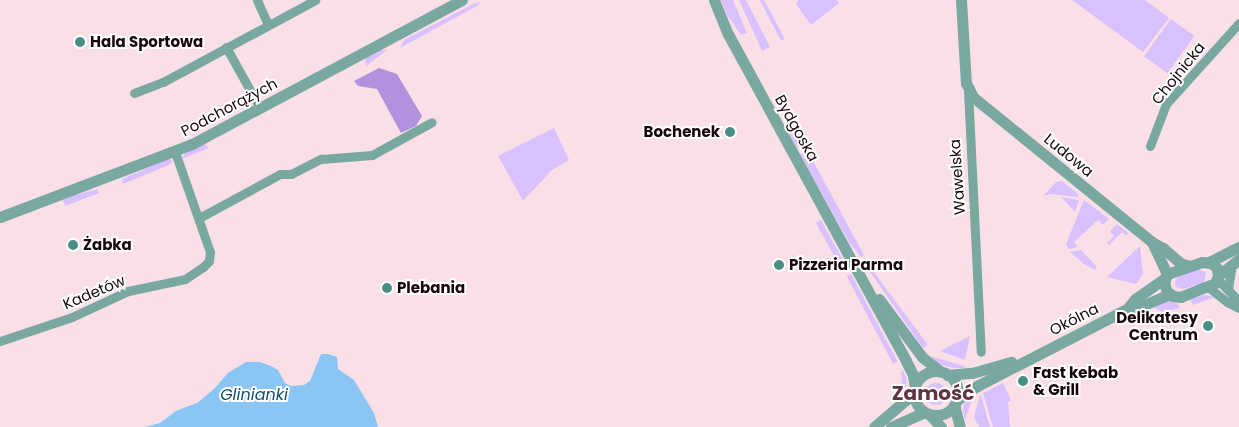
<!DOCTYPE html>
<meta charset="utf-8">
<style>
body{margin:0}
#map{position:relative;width:1239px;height:427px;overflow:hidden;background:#fae0e6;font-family:Poppins,sans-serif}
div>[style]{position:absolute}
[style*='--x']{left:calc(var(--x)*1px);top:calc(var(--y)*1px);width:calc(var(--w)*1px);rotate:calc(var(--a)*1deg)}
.green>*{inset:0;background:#d9c0fe;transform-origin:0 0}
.round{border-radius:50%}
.forest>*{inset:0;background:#b292de}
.water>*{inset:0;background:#8ac5f4}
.minor>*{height:9px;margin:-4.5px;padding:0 4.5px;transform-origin:4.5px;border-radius:4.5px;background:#79a8a0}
.tertiary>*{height:11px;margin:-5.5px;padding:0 5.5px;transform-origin:5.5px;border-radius:5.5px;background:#79a8a0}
.tertiary>.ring{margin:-5.5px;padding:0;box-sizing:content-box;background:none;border:11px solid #79a8a0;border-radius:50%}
.dots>*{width:14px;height:14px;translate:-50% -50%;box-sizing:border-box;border:2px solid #fff;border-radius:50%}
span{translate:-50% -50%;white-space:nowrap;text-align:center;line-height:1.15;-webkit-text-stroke:4px #fff;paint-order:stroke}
.poi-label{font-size:15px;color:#18060b;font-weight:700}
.left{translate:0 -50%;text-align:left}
.right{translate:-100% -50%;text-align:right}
.street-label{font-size:15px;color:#18060b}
.water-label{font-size:16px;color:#114b71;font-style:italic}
.district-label{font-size:20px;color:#633240;font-weight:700}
</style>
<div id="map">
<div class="green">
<div style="clip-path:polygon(721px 0,733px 0,747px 33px,741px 35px,727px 15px)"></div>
<div style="clip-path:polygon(739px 0,746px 0,770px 47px,762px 51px)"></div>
<div style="clip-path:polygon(760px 0,764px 0,785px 39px,781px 41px)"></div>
<div style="clip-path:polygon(798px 0,837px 0,839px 3px,811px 25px,796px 4px)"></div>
<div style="clip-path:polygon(1072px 0,1145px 0,1169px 18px,1143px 52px)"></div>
<div style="clip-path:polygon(481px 2px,477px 6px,400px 48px,404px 40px,473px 4px)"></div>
<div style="left:1171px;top:19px;width:29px;height:46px;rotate:36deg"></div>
<div style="clip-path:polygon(380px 50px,387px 50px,366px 66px,365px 58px)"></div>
<div style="left:792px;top:122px;width:25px;height:8px;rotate:61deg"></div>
<div style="clip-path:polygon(554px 128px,569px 160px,552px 170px,523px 201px,498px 156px)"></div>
<div style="clip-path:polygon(203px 143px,209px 148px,182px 159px,185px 153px)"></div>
<div style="clip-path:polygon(807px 150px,864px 255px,861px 257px,850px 244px,800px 154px)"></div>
<div style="clip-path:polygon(168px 159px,173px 161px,169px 165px,123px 184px,122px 179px)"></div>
<div style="clip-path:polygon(1062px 181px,1078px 194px,1078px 197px,1050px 194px,1043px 196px,1056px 182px)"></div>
<div style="clip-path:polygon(98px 189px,99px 193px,65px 206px,62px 198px)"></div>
<div style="clip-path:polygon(1061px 197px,1079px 200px,1075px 212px)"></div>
<div style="clip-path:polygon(1084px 200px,1109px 219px,1103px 225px,1098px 220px,1074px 242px,1078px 247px,1069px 249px,1066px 244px)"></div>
<div style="left:821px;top:220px;width:53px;height:6px;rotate:61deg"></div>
<div style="clip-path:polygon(1117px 224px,1128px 233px,1127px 236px,1122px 232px,1109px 245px,1107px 243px,1114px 236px,1110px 231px)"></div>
<div style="clip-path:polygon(1140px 246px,1143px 274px,1136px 284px,1107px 277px)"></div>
<div style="clip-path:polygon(1081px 250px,1097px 267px,1095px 270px,1084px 264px,1070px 252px)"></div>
<div style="clip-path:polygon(867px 260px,873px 271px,928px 345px,923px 348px,905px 322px,863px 262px)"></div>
<div style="clip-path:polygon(1199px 269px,1206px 273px,1204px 283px,1183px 289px,1176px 287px,1175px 282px,1178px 276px)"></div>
<div style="left:851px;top:274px;width:99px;height:5px;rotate:62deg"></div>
<div style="clip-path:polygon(1204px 295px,1215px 297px,1192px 305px,1191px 299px)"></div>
<div style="clip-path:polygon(1170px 300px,1177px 303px,1180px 308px,1163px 312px,1155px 308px,1154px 305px)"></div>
<div style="clip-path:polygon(970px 336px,965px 360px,940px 351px)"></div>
<div style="clip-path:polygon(930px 356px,964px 366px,965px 368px,954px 368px,938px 364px)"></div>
<div style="clip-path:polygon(903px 370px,907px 380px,904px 397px,898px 400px,902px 381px,901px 373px)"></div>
<div class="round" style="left:925px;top:383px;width:22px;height:22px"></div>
<div style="clip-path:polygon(1003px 383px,1011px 400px,1008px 402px,1010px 427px,993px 427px,983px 393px)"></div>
<div style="clip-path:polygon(974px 394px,965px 420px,963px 411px,964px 403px)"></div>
<div style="clip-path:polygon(980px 395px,981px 395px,990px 427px,979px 427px,974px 417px)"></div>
</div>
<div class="forest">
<div style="clip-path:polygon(379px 68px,397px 74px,422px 116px,416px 126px,401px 133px,377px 89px,358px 86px,354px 81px)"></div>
</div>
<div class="water">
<div style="clip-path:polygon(321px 354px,328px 354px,337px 357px,338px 369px,354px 380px,374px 413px,378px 427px,145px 427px,160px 423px,176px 411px,197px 403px,214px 389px,228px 373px,246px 362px,260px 362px,271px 366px,278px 370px,285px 383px,291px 386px,304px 385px,310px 381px)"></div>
</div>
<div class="minor">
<div style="--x:257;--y:0;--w:27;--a:66"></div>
<div style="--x:226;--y:47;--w:70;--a:60.9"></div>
<div style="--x:968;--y:90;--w:262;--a:87.2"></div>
<div style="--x:134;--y:93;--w:31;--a:-21"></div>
<div style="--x:163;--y:82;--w:173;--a:-28.3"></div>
<div style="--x:1150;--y:146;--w:45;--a:-69.1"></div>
<div style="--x:1166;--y:104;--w:109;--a:-48"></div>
<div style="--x:199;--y:218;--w:92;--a:-28.5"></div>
<div style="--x:280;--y:174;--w:11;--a:0"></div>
<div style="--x:291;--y:174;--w:34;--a:-27"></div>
<div style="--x:321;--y:159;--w:51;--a:-4.5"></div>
<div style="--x:372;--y:155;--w:68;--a:-28.8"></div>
<div style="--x:1217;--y:279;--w:24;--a:45"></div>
<div style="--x:1234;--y:296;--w:12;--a:66"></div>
<div style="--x:1208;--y:287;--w:24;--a:38"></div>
<div style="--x:1227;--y:302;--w:13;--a:27"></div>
<div style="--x:1228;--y:289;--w:24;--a:-81"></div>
<div style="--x:0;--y:341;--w:76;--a:-18.4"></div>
<div style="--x:72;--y:317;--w:62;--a:-24.9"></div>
<div style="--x:128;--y:291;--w:58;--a:-11.9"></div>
<div style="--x:185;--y:279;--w:22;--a:-34"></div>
<div style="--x:203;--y:267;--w:8;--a:-45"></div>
<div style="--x:209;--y:261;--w:9;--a:-84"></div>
<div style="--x:210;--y:252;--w:106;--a:-109.3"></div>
</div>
<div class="tertiary">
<div style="--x:714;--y:0;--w:37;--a:68"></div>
<div style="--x:728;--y:34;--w:372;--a:61.4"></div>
<div style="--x:906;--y:361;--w:16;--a:63"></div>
<div style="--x:913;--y:375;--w:12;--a:81"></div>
<div style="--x:961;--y:0;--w:83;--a:86.6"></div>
<div style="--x:966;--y:83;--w:16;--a:63"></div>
<div style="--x:973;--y:97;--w:230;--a:39"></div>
<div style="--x:1152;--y:242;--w:13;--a:29"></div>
<div style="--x:1163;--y:248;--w:23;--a:41"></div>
<div style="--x:1180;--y:263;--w:9;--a:18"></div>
<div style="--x:0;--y:217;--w:205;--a:-20.8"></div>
<div style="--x:192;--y:144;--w:306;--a:-28.1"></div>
<div style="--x:1152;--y:242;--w:35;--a:65"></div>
<div style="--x:1202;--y:262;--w:9;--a:6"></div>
<div style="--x:1211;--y:263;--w:8;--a:40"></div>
<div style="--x:1217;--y:268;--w:8;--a:83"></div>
<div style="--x:1218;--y:276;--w:8;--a:113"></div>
<div style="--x:1215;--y:283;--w:37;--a:158"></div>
<div style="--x:1181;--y:297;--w:8;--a:-173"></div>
<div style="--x:1173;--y:296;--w:7;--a:-146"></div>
<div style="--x:1167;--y:292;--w:9;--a:-108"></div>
<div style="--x:1164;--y:283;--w:9;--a:-72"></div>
<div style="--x:1167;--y:274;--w:37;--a:-19"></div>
<div style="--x:1209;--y:262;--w:34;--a:-27"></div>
<div style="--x:1218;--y:276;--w:27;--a:-39"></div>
<div style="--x:879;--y:299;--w:72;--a:53.4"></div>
<div style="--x:922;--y:357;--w:24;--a:38"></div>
<div style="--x:1127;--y:309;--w:13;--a:-51"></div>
<div style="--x:1135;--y:299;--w:35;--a:-35"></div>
<div class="ring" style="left:914px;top:371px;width:33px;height:33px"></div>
<div style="--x:947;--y:375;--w:25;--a:-5"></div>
<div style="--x:972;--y:373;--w:41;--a:-15.8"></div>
<div style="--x:957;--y:400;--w:24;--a:-35"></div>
<div style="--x:977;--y:386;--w:169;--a:-27.2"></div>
<div style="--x:1127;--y:309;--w:12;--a:-9"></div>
<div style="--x:1139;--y:307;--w:34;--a:-23"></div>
<div style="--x:954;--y:405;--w:23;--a:75"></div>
<div style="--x:929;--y:414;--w:18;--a:47"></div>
<div style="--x:874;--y:427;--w:52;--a:-40.4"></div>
<div style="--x:891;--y:427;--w:36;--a:-24"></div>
</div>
<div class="dots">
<div style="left:80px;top:42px;background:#498e84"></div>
<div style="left:730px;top:132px;background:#498e84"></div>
<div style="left:73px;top:245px;background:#498e84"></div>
<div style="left:779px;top:265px;background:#498e84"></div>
<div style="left:387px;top:288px;background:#498e84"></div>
<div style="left:1208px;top:326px;background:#498e84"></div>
<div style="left:1023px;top:381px;background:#498e84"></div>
</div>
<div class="poi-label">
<span class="left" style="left:90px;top:42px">Hala Sportowa</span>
<span class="right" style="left:720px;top:132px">Bochenek</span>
<span class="left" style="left:83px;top:245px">Żabka</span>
<span class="left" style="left:789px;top:265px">Pizzeria Parma</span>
<span class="left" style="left:397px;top:288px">Plebania</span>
<span class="right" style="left:1198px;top:326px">Delikatesy<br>Centrum</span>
<span class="left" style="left:1033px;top:381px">Fast kebab<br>&amp; Grill</span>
</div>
<div class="street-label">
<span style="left:1178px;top:73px;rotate:-51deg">Chojnicka</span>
<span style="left:229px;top:107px;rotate:-28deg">Podchorążych</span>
<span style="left:797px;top:128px;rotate:61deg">Bydgoska</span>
<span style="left:1069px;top:155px;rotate:39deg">Ludowa</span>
<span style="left:957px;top:177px;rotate:-94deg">Wawelska</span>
<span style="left:94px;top:292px;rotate:-23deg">Kadetów</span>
<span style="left:1074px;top:319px;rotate:-27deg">Okólna</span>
</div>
<div class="water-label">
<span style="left:254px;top:395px">Glinianki</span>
</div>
<div class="district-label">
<span style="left:933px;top:393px">Zamość</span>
</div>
</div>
